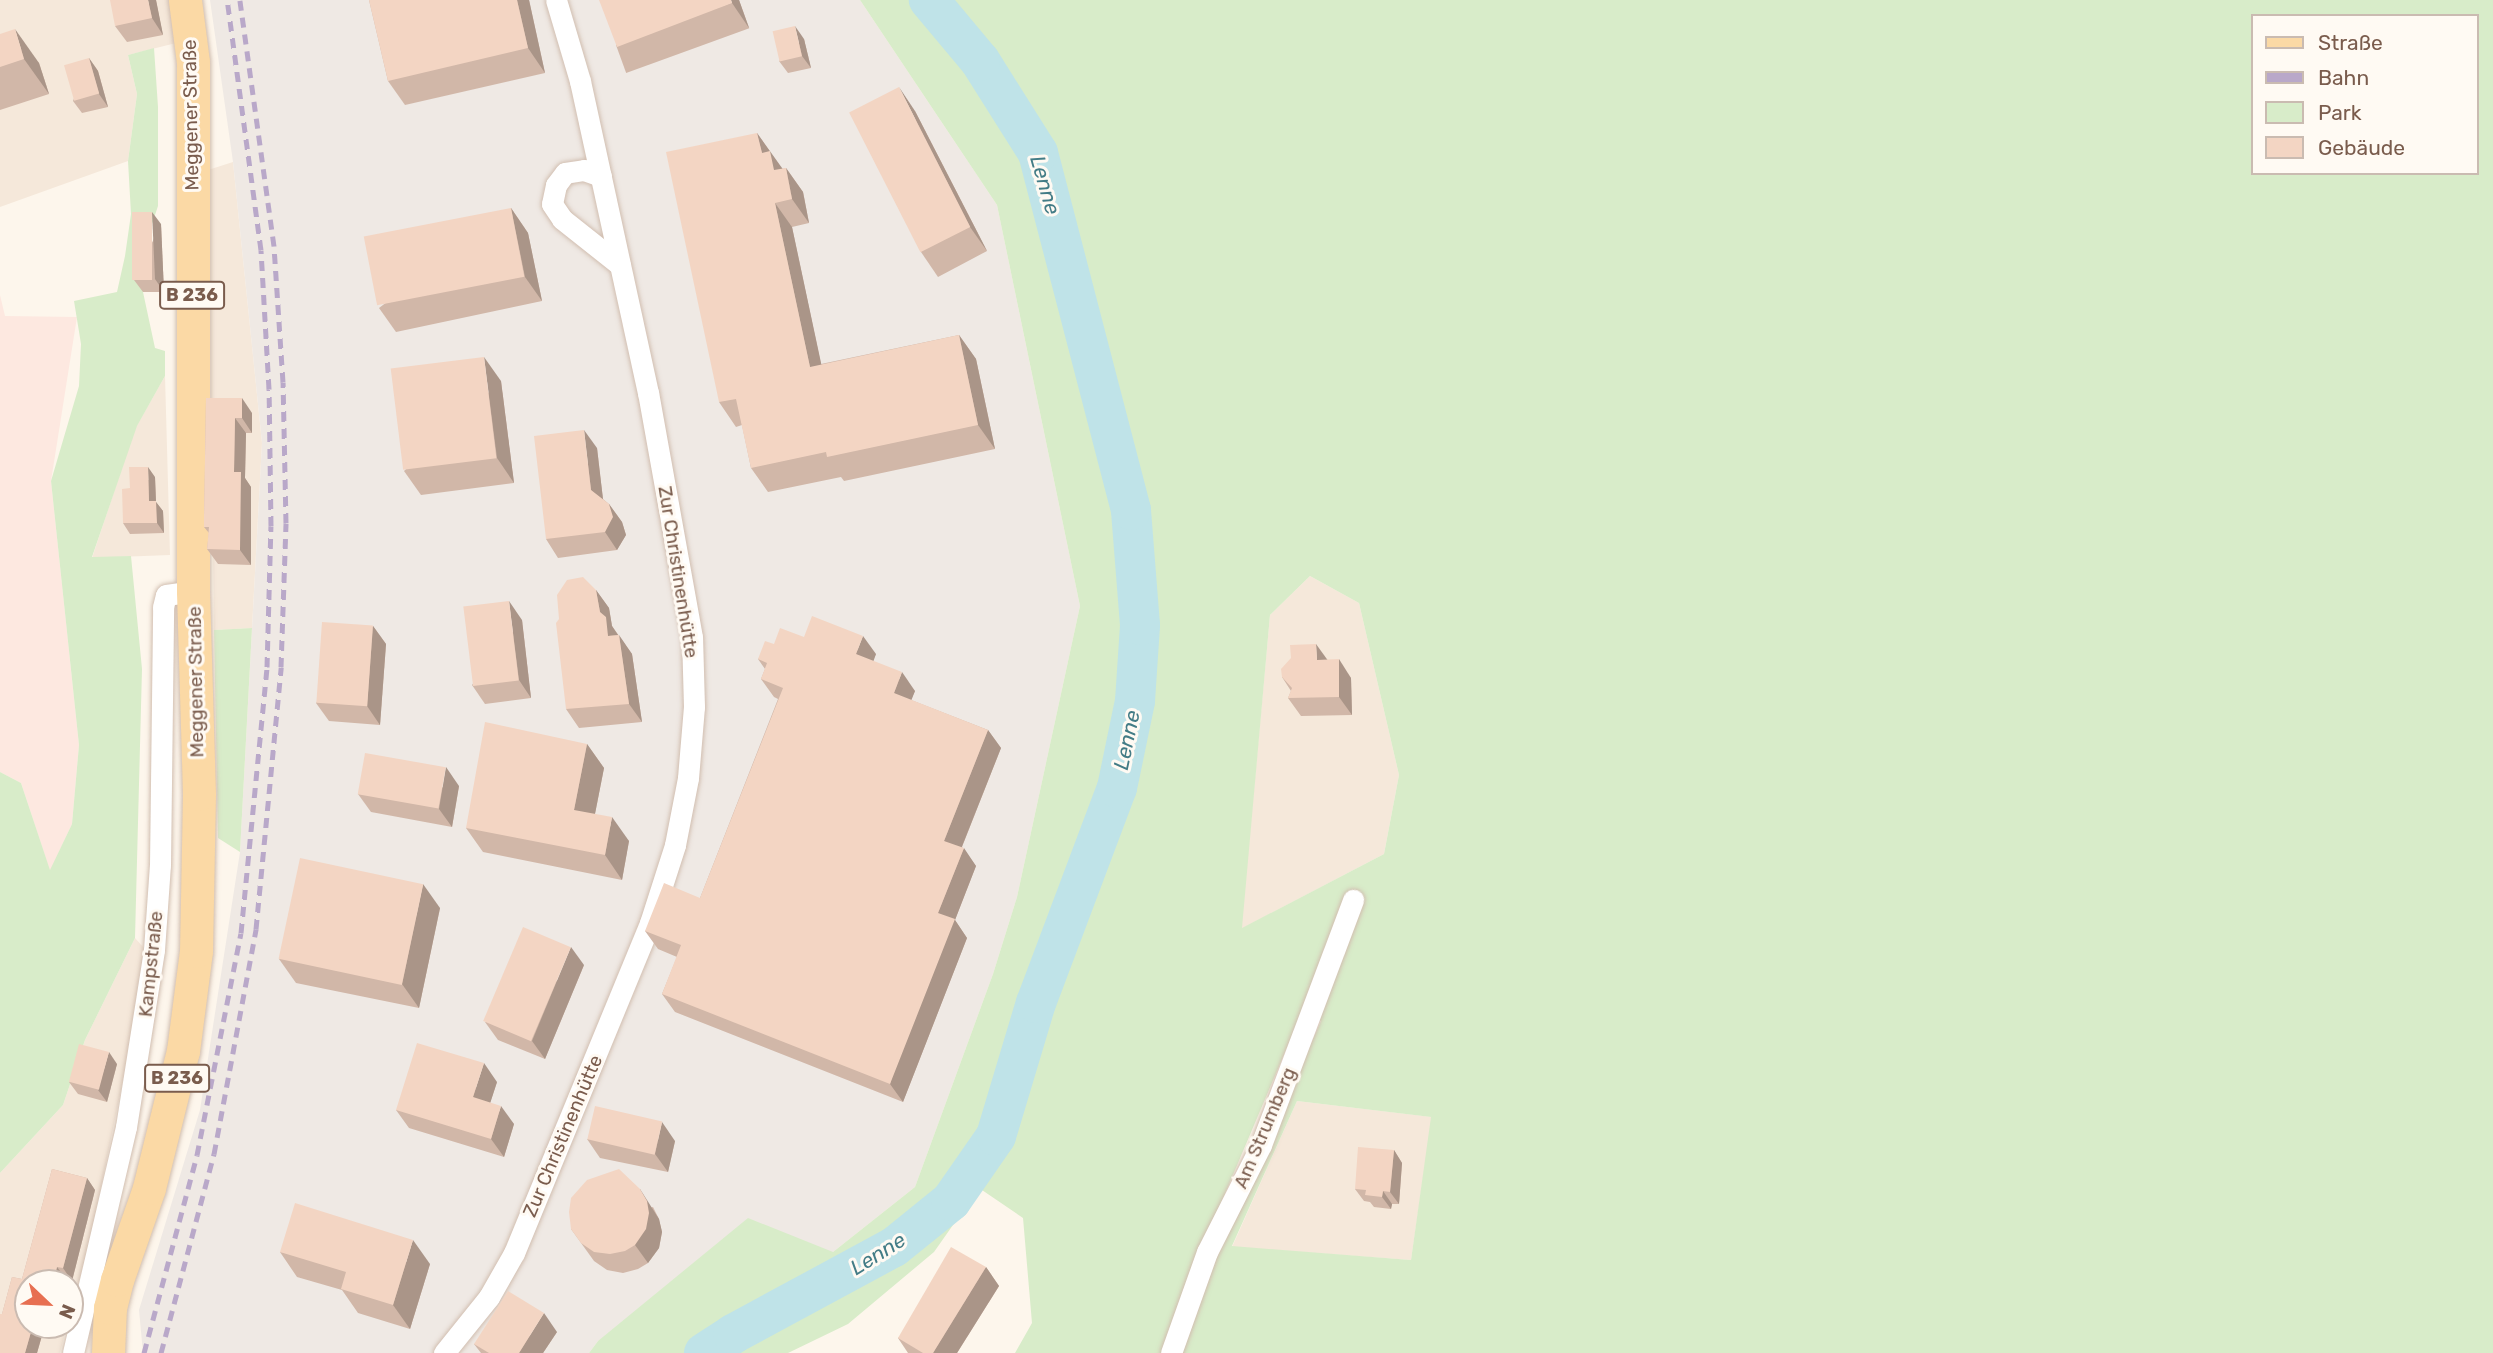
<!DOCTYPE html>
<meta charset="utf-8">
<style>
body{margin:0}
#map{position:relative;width:2493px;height:1353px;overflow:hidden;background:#fdf6ec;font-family:Rubik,sans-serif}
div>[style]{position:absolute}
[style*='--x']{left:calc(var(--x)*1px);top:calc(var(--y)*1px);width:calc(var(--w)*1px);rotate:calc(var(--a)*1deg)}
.residential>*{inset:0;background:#f5e8da}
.commercial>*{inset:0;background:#fde8e0}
.industrial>*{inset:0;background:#efe9e4}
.green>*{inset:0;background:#d8ecc9}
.river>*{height:40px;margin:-20px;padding:0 20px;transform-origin:20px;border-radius:20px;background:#bfe3e8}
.roads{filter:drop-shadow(0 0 2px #d1beb0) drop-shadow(0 0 2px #d1beb0)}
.street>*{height:21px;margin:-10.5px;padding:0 10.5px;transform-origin:10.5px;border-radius:10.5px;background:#fff}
.primary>*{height:33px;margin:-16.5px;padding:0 16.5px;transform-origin:16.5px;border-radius:16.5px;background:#fbd9a5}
.rail>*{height:5px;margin-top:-2.5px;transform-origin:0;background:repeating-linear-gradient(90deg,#b9a8c9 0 10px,transparent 0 17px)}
.wall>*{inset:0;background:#d1b7a8;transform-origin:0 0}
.shaded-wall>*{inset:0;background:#aa9588}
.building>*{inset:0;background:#f3d5c3;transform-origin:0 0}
span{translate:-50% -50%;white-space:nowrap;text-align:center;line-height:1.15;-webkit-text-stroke:6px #fffaf3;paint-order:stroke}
.shield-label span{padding:2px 5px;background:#fffaf3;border:2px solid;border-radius:5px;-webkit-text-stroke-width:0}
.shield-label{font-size:18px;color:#7a5c4d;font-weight:700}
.street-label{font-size:19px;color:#7a5c4d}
.water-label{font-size:21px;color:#437c86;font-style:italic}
.legend{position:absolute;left:2251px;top:14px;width:228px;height:161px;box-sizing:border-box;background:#fffaf3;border:2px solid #cabbb1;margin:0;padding:9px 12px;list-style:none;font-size:21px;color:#7a5c4d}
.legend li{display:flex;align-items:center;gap:14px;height:35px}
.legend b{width:35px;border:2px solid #cabbb1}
.north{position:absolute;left:14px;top:1269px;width:70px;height:70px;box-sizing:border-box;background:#fffaf3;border:2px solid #cabbb1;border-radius:50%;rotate:113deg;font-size:19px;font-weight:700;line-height:28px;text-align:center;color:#7a5c4d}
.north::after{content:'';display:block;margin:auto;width:24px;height:32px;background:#e76f51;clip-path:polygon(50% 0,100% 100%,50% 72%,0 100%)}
</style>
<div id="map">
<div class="residential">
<div style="clip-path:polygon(0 0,170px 0,176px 43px,128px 55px,137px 94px,128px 161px,0 207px)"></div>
<div style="clip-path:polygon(233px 162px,262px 443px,252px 628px,214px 630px,208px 170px)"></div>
<div style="clip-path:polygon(165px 376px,170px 555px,92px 558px,135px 429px)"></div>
<div style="clip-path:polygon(1310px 576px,1359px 603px,1399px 775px,1384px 854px,1241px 929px,1270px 615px)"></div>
<div style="clip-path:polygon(135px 938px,144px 948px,131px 1041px,90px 1240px,70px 1316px,70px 1283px,28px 1283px,28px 1325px,67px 1325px,60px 1353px,0 1353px,0 1173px,63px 1105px,85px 1040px)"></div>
<div style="clip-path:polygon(1297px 1101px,1432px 1117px,1411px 1260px,1232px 1247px)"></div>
</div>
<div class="commercial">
<div style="clip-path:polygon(0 295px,5px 316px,77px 317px,51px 481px,79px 745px,72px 824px,50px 871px,21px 783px,0 772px)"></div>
</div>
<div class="industrial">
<div style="clip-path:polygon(210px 0,860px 0,997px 205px,1080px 606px,1017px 897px,993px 974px,915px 1187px,833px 1252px,598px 1341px,589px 1353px,143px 1353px,139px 1310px,200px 1110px,240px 852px,262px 443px,233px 162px)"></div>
</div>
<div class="green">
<div style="clip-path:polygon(evenodd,860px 0,2493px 0,2493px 1353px,1181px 1353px,1202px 1288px,1321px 1021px,1302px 1012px,1188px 1281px,1165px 1353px,1015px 1353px,1032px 1323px,1023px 1218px,979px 1188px,934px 1252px,848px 1324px,788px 1353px,589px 1353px,598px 1341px,748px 1218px,833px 1252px,915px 1187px,993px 974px,1017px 897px,1080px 606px,997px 205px,860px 0,2253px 16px,2477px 16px,2477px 173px,2253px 173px,2253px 16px,860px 0,1310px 576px,1359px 603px,1399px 775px,1384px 854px,1242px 928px,1270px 615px,1310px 576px,860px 0,1297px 1101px,1431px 1117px,1411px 1260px,1232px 1246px,1297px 1101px)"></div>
<div style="clip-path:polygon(154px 48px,158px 107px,158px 206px,150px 230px,143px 292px,155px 348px,165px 351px,165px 376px,137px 426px,92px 557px,131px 556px,142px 669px,135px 938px,85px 1040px,63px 1105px,0 1173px,0 772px,21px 783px,50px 870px,72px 824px,79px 745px,51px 481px,79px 386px,81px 344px,74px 301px,117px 292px,125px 256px,131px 214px,128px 161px,137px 94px,128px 55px)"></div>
<div style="clip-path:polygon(252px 628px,240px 852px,218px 838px,214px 630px)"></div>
</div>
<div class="river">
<div style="--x:704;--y:1353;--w:35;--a:-33"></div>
<div style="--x:733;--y:1334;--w:183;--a:-28.4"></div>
<div style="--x:894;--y:1247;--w:73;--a:-38.9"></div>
<div style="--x:951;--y:1201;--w:79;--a:-55.3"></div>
<div style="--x:996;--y:1136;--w:139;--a:-73.3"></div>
<div style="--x:1036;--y:1003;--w:230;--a:-69.4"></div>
<div style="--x:1117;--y:788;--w:89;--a:-78.3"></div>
<div style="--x:1135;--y:701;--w:76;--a:-86.2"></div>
<div style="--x:1140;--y:625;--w:115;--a:-94.5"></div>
<div style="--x:1131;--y:510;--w:369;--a:-104.6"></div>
<div style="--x:1038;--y:153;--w:109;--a:-122.2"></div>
<div style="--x:980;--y:61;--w:80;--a:-129.9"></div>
</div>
<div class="roads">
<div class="street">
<div style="--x:601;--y:176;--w:18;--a:-161"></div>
<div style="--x:584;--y:170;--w:19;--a:171"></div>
<div style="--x:565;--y:173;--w:15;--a:127"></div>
<div style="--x:556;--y:185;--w:19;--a:102"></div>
<div style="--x:552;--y:204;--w:18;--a:56"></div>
<div style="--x:562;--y:219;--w:74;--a:38.4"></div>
<div style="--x:73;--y:1353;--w:232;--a:-76.8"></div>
<div style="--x:126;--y:1127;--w:179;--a:-81"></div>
<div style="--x:154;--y:950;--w:85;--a:-86"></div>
<div style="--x:160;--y:865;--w:258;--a:-89.3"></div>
<div style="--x:163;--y:607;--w:12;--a:-76"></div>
<div style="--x:166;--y:595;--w:27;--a:-8"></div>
<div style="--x:444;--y:1353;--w:72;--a:-51.2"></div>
<div style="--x:489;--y:1297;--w:51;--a:-60.4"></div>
<div style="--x:514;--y:1253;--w:357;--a:-67.6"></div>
<div style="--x:650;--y:923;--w:82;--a:-72.2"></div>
<div style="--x:675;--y:845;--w:68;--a:-79"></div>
<div style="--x:688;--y:778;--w:71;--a:-85.2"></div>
<div style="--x:694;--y:707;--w:70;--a:-91.6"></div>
<div style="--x:692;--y:637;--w:248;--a:-100.2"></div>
<div style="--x:648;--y:393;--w:319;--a:-102.3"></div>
<div style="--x:580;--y:81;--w:84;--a:-106.5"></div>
<div style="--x:1171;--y:1353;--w:107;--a:-70.4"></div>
<div style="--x:1207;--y:1252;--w:120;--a:-63.2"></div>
<div style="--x:1261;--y:1145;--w:262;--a:-69.4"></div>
</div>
<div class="primary">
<div style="--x:108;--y:1353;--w:45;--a:-87.5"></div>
<div style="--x:110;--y:1308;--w:29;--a:-76"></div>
<div style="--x:117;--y:1280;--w:97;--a:-70.8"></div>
<div style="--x:149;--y:1188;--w:141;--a:-76.1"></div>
<div style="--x:183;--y:1051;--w:101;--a:-82.6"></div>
<div style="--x:196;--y:951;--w:157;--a:-88.9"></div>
<div style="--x:199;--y:794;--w:203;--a:-91.7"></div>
<div style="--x:193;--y:591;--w:529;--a:-90"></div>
<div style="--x:193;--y:62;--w:63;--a:-97.4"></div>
</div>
</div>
<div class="rail">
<div style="--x:144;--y:1353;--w:205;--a:-75"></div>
<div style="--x:197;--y:1155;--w:226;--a:-78.8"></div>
<div style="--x:241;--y:933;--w:267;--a:-84.4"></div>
<div style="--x:267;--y:667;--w:141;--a:-88.4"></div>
<div style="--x:271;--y:526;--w:137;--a:-90.8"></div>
<div style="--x:269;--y:389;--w:139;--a:-93.3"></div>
<div style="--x:261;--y:250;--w:252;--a:-97.7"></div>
<div style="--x:161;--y:1353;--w:206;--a:-75.1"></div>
<div style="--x:214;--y:1154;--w:229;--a:-79.4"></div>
<div style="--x:256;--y:929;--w:263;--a:-84.5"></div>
<div style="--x:281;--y:667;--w:144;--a:-88"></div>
<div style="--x:286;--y:523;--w:141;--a:-91.2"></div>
<div style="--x:283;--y:382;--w:136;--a:-93.8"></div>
<div style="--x:274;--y:246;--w:248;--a:-97.9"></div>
</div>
<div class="wall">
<div style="clip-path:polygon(156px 0,163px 35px,127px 42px,115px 26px)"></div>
<div style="clip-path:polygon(369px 0,529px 0,545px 73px,405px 105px,388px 81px)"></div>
<div style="left:739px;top:0;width:30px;height:131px;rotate:70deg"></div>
<div style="clip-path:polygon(0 34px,39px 63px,49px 94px,0 110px)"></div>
<div style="clip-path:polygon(804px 39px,811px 68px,788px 73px,779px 61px)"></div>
<div style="clip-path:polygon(89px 58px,98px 71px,108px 107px,82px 113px,73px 101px)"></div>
<div style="clip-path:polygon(915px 111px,987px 251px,938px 277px,921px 252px)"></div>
<div style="clip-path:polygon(757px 133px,782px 169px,786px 168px,803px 192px,809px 223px,792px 227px,821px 364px,959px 335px,976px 359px,995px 449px,844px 481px,841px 477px,768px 492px,751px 468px,742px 425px,736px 427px,719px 402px)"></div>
<div style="clip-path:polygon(511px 208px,528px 233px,542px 301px,396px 332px,379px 308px)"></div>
<div style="clip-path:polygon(161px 224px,164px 292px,143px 292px,134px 280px)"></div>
<div style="clip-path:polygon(501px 381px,514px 483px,421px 495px,404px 471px)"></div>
<div style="clip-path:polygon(206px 398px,252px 413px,252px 433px,246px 433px,245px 478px,251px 487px,251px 565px,218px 564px,207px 549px,209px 533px,204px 527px)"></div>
<div style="clip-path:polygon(597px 448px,603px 499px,609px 504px,622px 522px,626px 535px,617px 550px,558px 558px,546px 539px)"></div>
<div style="clip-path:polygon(155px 477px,156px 502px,163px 511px,164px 533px,130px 534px,123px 523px,130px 488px)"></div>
<div style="clip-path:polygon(596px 590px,609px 608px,612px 626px,632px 654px,642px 722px,579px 728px,566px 709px)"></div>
<div style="clip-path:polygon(522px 620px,531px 698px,485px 704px,472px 685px)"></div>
<div style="clip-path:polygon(373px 626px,386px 644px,380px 725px,329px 721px,316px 703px)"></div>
<div style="clip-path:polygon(804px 637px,876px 654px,873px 661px,915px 691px,911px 700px,988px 730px,1001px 748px,962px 847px,976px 866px,955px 920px,967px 938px,903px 1102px,675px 1012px,662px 994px,677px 957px,658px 949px,645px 931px,700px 898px,778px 699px,774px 697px,761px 679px,765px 669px,758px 659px,774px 644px)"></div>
<div style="clip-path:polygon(1328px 660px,1351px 678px,1352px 715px,1301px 716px,1288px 698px,1291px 691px,1282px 677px)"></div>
<div style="clip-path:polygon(587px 744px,604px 768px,595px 814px,629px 841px,622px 880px,483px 852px,466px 828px)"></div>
<div style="clip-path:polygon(459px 786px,452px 827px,371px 812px,358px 794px)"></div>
<div style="clip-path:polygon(440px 908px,419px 1008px,296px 983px,279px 959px)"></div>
<div style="clip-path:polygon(584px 965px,545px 1059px,498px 1040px,485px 1022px)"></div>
<div style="clip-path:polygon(117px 1064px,107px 1102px,78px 1094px,69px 1082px)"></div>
<div style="clip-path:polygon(497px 1082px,490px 1103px,514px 1124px,504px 1157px,409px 1128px,396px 1110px)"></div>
<div style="clip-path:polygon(587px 1139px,675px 1141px,668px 1172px,600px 1158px)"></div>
<div style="clip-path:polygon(1394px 1150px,1402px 1163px,1399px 1204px,1392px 1204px,1391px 1209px,1374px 1207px,1370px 1202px,1364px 1201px,1355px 1189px)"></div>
<div style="clip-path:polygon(52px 1169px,87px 1178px,95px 1190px,72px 1281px,66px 1279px,65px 1283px,28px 1283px,28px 1325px,45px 1325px,37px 1353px,0 1353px,0 1314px,2px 1314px,12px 1277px,22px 1279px)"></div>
<div style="clip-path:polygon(653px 1207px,659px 1219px,662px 1232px,659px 1248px,648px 1263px,638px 1269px,623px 1273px,607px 1270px,594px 1261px,571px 1229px)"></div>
<div style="clip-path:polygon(280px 1252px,430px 1264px,410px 1329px,358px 1313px,342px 1290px,297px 1277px)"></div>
<div style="clip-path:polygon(986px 1267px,999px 1286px,957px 1353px,908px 1353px,898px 1338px)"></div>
<div style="clip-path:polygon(557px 1332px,543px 1353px,481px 1353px,474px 1344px)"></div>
</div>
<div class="shaded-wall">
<div style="clip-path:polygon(148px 0,156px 0,163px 35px,152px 18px)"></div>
<div style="clip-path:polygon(517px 0,529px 0,545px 73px,528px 48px)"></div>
<div style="clip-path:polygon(731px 0,739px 0,749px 28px,732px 3px)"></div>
<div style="clip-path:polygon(795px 26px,804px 39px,811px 68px,802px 56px)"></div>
<div style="clip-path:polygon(15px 29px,39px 63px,49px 94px,24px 59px)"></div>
<div style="clip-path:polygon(89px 58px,98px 71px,108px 107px,99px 94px)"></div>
<div style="clip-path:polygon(899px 87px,915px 111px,987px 251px,970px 227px)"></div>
<div style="clip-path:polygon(757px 133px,787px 175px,791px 195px,762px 153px)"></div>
<div style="clip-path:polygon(786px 168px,803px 192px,809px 223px,792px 199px)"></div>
<div style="clip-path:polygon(775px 203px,792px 227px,827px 391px,810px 367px)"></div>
<div style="clip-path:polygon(511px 208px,528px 233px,542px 301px,525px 277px)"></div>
<div style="clip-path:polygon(152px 212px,161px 224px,164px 292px,155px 279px)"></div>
<div style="clip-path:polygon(959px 335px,976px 359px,995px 449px,978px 425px)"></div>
<div style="clip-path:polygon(484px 357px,501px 381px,514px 483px,497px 458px)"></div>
<div style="clip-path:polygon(242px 398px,252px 413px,252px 433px,242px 418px)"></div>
<div style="clip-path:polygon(235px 418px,246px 433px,245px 478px,251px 487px,251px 565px,240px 550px,234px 472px)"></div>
<div style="clip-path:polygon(584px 430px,597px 448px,604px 508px,591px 490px)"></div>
<div style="clip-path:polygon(148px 467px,155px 477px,156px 502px,163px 511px,164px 533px,157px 523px,149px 501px)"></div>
<div style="clip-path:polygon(609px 504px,622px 522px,626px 535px,617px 550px,605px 532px)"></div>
<div style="clip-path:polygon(596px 590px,609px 608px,612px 626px,618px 635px,608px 636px,600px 612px)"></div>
<div style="clip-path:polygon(509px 601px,522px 620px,531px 698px,519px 680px)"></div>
<div style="clip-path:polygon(373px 626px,386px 644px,380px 725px,367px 706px)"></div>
<div style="clip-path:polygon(619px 635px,632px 654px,642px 722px,629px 704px)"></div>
<div style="clip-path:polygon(863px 636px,876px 654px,869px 673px,856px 654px)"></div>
<div style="clip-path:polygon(1316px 644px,1329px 662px,1317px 660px)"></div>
<div style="clip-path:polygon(1339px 659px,1351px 678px,1352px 715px,1339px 697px)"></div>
<div style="clip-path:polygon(902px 672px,915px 691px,907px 711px,894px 693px)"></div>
<div style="clip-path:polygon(988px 730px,1001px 748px,957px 859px,944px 841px)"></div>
<div style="clip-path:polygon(587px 744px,604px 768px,591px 834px,574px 810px)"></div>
<div style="clip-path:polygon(446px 767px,459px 786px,452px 827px,439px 809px)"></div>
<div style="clip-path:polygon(612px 817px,629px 841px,622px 880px,605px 855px)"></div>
<div style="clip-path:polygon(964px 848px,976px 866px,955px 920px,967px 938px,903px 1102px,890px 1084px,938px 913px)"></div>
<div style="clip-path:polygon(423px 884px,440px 908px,419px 1008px,402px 984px)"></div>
<div style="clip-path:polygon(571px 947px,584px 965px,545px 1059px,532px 1041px)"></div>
<div style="clip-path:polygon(109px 1052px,117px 1064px,107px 1102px,98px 1090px)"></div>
<div style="clip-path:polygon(484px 1063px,497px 1082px,486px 1116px,473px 1097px)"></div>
<div style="clip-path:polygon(501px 1106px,514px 1124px,504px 1157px,491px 1139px)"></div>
<div style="clip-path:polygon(662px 1122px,675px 1141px,668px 1172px,655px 1154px)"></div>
<div style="clip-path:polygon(1394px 1150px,1402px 1163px,1399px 1204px,1390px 1192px)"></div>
<div style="clip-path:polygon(87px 1178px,95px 1190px,72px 1281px,63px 1268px)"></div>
<div style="clip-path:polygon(640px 1189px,659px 1219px,662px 1232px,659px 1248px,648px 1263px,635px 1245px)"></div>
<div style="clip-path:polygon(1383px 1191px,1392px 1204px,1391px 1209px,1382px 1197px)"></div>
<div style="clip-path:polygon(413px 1240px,430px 1264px,410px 1329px,393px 1305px)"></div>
<div style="clip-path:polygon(57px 1267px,66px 1279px,65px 1283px,53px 1283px)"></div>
<div style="clip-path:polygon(986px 1267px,999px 1286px,957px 1353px,933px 1353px)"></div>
<div style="clip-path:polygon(544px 1313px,557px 1332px,543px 1353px,519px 1353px)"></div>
<div style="clip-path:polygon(33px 1325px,45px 1325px,37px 1353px,25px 1353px)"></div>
</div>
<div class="building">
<div style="clip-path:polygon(110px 0,148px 0,152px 18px,115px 26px)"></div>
<div style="clip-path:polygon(369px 0,517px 0,528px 48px,388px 81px)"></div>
<div style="clip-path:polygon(599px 0,731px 0,732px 3px,617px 47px)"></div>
<div style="left:795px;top:26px;width:31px;height:23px;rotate:77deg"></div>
<div style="clip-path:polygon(15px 29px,24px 59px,0 67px,0 34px)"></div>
<div style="left:89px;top:58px;width:37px;height:26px;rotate:74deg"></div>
<div style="left:899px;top:87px;width:157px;height:56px;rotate:63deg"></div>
<div style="clip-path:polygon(757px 133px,762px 153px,770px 151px,774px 170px,786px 168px,792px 199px,775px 203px,810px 367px,959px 335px,978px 425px,827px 457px,826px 452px,751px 468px,736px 399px,719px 402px,666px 152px)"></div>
<div style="left:511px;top:208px;width:70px;height:150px;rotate:79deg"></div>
<div style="left:132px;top:212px;width:20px;height:68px"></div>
<div style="left:484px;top:357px;width:102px;height:94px;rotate:83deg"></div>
<div style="clip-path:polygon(206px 398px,242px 398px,242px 418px,235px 418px,234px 472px,241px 472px,240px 550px,207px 549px,209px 527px,204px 527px,204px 516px)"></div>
<div style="clip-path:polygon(584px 430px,591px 490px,609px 504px,613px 517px,605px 532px,546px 539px,534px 436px)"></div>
<div style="clip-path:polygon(129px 467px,148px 467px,149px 501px,156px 501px,157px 523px,123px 523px,122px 489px,130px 488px)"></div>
<div style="clip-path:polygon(583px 577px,596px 590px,600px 612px,606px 617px,608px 636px,619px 635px,629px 704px,566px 709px,556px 623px,559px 619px,557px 595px,567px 580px)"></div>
<div style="left:509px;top:601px;width:80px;height:46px;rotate:83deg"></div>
<div style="clip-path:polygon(812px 616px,863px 636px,856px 654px,902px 672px,894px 693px,988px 730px,944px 841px,964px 848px,938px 913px,955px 919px,890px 1084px,662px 994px,681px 945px,645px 931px,664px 883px,700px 898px,783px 688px,761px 679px,767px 663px,758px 659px,765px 641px,774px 644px,780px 628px,804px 637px)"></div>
<div style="left:322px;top:622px;width:51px;height:81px;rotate:4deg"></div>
<div style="clip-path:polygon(1316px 644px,1317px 660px,1339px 659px,1339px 697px,1288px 698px,1292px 688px,1282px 677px,1281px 669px,1291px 658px,1290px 645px)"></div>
<div style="clip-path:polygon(485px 722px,587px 744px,574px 810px,612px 817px,605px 855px,466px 828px)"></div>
<div style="left:365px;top:753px;width:82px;height:42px;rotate:10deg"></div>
<div style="left:300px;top:858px;width:126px;height:103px;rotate:12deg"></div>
<div style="left:523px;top:927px;width:52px;height:102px;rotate:23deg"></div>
<div style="clip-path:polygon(417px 1043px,484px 1063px,473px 1097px,501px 1106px,491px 1139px,396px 1110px)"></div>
<div style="left:79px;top:1044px;width:31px;height:39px;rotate:15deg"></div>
<div style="left:595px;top:1106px;width:69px;height:34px;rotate:13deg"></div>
<div style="clip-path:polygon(1358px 1147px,1394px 1150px,1390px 1192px,1383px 1191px,1382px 1197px,1365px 1195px,1366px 1190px,1355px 1189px)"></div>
<div style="clip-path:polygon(52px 1169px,87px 1178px,63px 1268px,57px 1267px,53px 1283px,28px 1283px,28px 1325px,33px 1325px,25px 1353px,0 1353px,0 1314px,2px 1314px,12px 1277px,22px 1279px)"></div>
<div style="clip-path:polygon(619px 1169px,640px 1189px,647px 1201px,649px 1213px,646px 1229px,635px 1245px,625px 1251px,610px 1254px,594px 1252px,581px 1243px,571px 1229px,569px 1212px,571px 1198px,587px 1180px)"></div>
<div style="clip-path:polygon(295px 1203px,413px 1240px,393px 1305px,341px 1289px,346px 1272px,280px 1252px)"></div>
<div style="clip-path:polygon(951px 1247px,986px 1267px,933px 1353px,923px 1353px,898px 1338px)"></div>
<div style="clip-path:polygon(508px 1291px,544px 1313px,519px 1353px,489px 1353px,474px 1344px)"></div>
</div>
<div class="shield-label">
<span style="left:192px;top:295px">B 236</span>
<span style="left:177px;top:1078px">B 236</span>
</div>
<div class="street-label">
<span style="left:191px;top:115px;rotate:-91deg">Meggener Straße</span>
<span style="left:678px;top:572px;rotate:81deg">Zur Christinenhütte</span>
<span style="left:196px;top:682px;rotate:-91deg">Meggener Straße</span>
<span style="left:151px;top:964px;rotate:-84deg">Kampstraße</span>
<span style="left:1265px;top:1128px;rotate:-67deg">Am Strumberg</span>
<span style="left:563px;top:1136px;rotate:-67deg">Zur Christinenhütte</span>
</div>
<div class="water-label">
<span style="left:1045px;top:185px;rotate:74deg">Lenne</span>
<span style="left:1127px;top:740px;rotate:-78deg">Lenne</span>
<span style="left:878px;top:1254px;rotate:-32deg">Lenne</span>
</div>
<ul class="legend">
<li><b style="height:9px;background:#fbd9a5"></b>Straße</li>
<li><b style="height:9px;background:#b9a8c9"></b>Bahn</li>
<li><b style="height:19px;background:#d8ecc9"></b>Park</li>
<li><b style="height:19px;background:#f3d5c3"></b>Gebäude</li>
</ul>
<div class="north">N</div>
</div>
